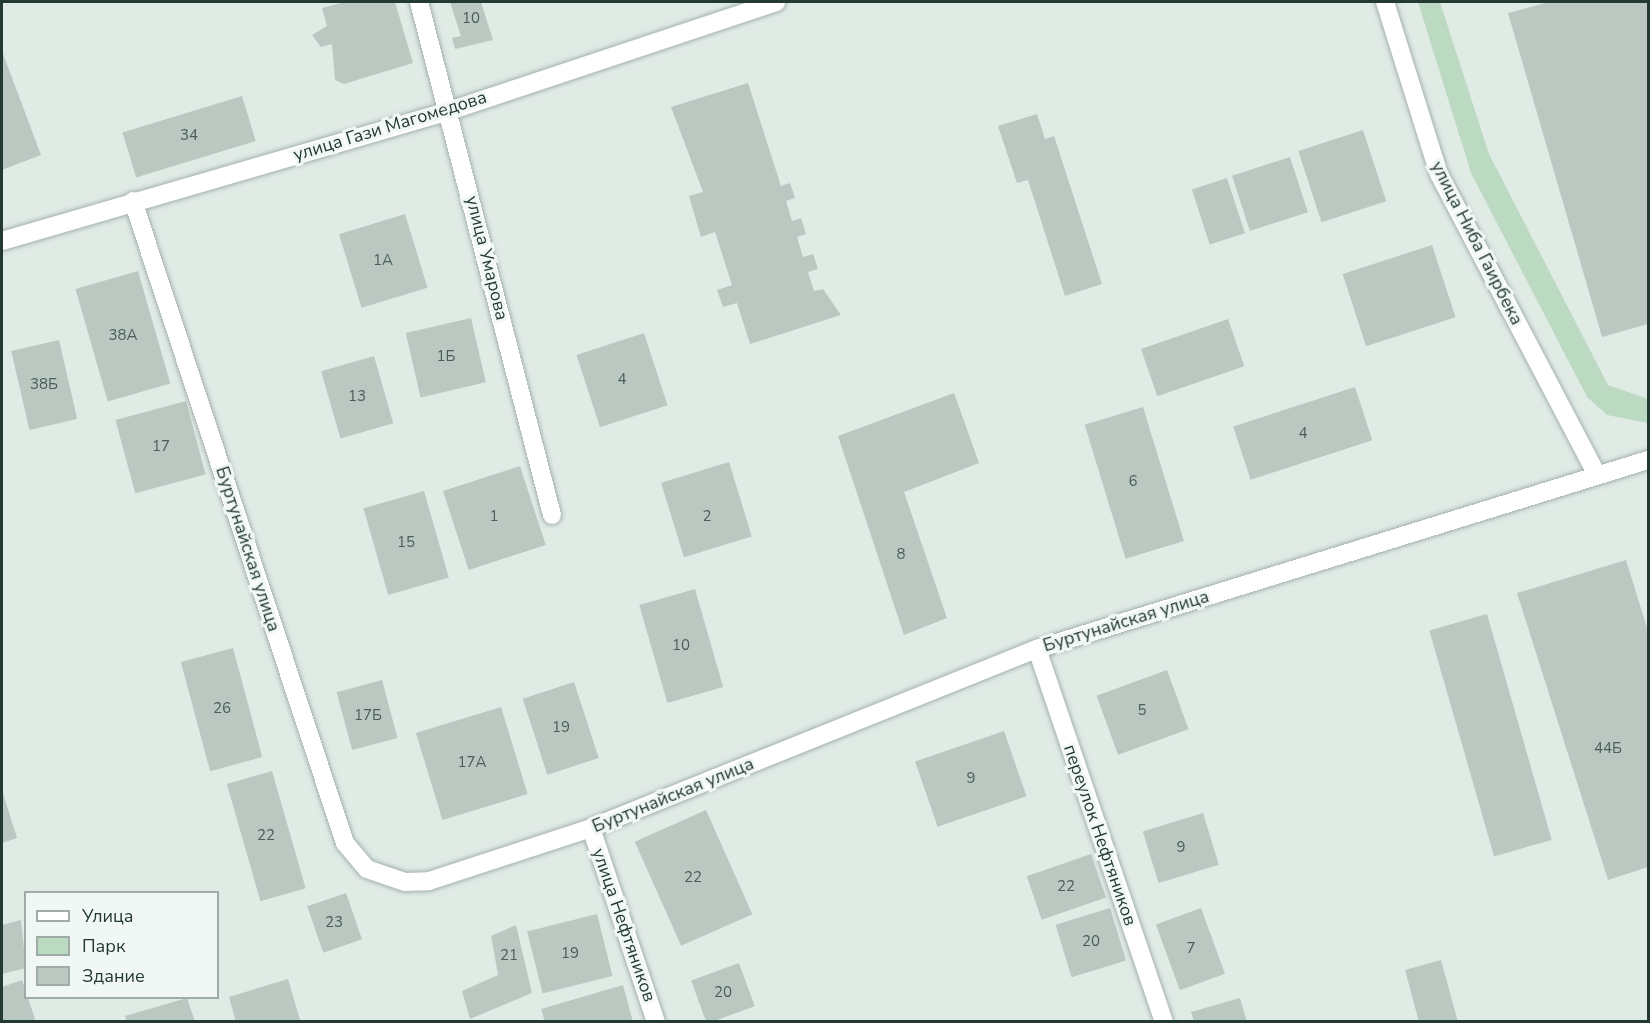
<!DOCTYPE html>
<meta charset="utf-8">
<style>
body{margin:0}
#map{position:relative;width:1650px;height:1023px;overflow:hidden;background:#e1ebe6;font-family:"Nunito Sans",sans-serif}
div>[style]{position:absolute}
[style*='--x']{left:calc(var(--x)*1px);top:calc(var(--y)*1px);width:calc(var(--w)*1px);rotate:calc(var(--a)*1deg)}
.green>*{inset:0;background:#bcdac1}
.building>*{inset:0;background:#bac8c1;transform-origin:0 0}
.roads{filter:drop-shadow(0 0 2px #a4b2ac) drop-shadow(0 0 2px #a4b2ac)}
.minor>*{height:18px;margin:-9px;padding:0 9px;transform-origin:9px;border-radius:9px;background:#fff}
span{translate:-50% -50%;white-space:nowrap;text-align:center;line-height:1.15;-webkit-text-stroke:6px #f1f7f4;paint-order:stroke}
.number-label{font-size:15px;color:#495e56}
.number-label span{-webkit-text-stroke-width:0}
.street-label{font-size:18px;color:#233a32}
.frame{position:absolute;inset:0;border:3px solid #233a32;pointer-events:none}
.legend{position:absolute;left:24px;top:891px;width:195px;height:108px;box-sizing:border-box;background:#f1f7f4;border:2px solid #9faba6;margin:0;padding:8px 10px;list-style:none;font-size:18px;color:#233a32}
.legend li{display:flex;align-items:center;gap:12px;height:30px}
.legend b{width:30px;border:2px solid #9faba6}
</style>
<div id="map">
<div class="green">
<div style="clip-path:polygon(1418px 2px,1440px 2px,1489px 154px,1608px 385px,1648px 399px,1648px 423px,1607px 415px,1587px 397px,1471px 173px)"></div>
</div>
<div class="building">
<div style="clip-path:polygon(345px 2px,395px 2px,413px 63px,344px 84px,335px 80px,332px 44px,321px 47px,312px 35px,327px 26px,322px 8px)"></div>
<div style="clip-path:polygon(450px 2px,481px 2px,493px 40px,455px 49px,452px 38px,461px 36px)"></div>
<div style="clip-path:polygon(1549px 2px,1648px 2px,1648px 324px,1602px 337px,1508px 13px)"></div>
<div style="clip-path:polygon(2px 51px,41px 155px,2px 170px)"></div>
<div style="clip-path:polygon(748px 83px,781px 186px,790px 183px,795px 198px,786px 201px,792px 221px,801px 218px,806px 234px,797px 237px,803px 257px,813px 254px,818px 269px,808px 272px,814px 291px,823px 289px,841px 315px,750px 344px,737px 303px,723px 307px,717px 290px,732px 285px,715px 232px,701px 237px,689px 196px,703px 192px,671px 107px)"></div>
<div style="left:242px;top:96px;width:47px;height:125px;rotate:73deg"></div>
<div style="clip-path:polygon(1037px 114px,1045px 139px,1054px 136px,1102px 284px,1065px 296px,1028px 180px,1017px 183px,998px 126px)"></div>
<div style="left:1363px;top:130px;width:75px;height:68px;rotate:72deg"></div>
<div style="left:1290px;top:157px;width:58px;height:61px;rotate:72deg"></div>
<div style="left:1227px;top:178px;width:58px;height:37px;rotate:72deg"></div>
<div style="left:405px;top:214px;width:77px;height:69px;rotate:73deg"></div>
<div style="left:1432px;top:245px;width:76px;height:94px;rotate:72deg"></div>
<div style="left:138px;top:271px;width:117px;height:65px;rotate:74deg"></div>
<div style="left:471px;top:318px;width:66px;height:67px;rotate:77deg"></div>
<div style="left:1228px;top:319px;width:50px;height:92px;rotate:71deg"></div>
<div style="left:644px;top:333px;width:76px;height:71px;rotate:72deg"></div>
<div style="left:59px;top:340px;width:81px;height:49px;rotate:77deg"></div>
<div style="left:374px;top:356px;width:70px;height:55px;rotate:74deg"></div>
<div style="left:1355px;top:387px;width:56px;height:128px;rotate:72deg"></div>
<div style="clip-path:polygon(954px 393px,979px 463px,904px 492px,947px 618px,904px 635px,838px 436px)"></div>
<div style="left:186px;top:401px;width:76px;height:73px;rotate:75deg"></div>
<div style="left:1143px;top:407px;width:140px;height:61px;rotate:73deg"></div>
<div style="left:729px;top:462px;width:78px;height:71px;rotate:73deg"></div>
<div style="left:520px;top:466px;width:83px;height:81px;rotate:72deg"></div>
<div style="left:424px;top:491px;width:90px;height:63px;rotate:74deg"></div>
<div style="clip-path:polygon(1626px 560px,1648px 631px,1648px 867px,1608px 880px,1517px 593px)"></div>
<div style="left:695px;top:589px;width:102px;height:58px;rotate:74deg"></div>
<div style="left:1487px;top:614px;width:235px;height:60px;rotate:74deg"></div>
<div style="left:233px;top:648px;width:113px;height:54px;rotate:75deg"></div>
<div style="left:1167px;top:670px;width:63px;height:75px;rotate:70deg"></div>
<div style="left:382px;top:680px;width:60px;height:47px;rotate:75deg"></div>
<div style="left:574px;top:682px;width:80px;height:54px;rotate:72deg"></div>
<div style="left:501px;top:707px;width:91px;height:89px;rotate:73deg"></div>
<div style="left:1004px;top:731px;width:69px;height:94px;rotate:71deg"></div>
<div style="left:272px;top:771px;width:122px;height:47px;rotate:74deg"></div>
<div style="clip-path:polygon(2px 790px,17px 838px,2px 843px)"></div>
<div style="left:706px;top:810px;width:114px;height:78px;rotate:66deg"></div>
<div style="left:1203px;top:813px;width:54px;height:63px;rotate:73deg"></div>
<div style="left:1091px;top:854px;width:46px;height:68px;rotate:71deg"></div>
<div style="left:346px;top:893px;width:49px;height:41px;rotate:71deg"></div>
<div style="left:1110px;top:908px;width:55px;height:57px;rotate:73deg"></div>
<div style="left:1201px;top:908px;width:70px;height:48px;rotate:70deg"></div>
<div style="left:597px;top:914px;width:64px;height:72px;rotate:76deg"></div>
<div style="clip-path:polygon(21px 920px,26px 968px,2px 974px,2px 925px)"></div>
<div style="clip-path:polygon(516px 925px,532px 993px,470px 1019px,462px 991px,498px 975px,491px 936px)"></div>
<div style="clip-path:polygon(1441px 960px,1458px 1022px,1419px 1022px,1405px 970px)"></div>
<div style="left:739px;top:963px;width:46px;height:51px;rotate:70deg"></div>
<div style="clip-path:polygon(288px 979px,300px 1020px,236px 1022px,229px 997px)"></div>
<div style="clip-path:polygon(22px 980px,36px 1022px,2px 1022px,2px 987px)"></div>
<div style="clip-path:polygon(623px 985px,633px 1022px,545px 1022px,541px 1009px)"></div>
<div style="clip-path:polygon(187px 998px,195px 1022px,127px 1022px,125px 1016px)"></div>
<div style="clip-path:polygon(1240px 998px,1247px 1022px,1194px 1022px,1191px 1012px)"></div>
</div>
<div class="roads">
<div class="minor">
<div style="--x:419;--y:2;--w:530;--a:75.47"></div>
<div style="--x:1385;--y:2;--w:180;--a:72.6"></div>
<div style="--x:1439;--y:174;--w:338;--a:62.3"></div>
<div style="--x:133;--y:201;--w:676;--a:71.73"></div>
<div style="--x:345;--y:843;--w:34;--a:50"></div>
<div style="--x:367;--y:869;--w:40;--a:18.9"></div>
<div style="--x:405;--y:882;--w:24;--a:-2"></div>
<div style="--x:429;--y:881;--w:170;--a:-18.1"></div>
<div style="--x:591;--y:828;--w:481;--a:-21.9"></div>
<div style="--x:1037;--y:649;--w:640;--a:-17.19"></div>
<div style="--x:2;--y:241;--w:466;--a:-16.2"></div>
<div style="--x:449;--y:111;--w:345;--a:-18.4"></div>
<div style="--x:1037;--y:649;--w:394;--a:71.2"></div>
<div style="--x:591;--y:828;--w:205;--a:71.5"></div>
</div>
</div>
<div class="number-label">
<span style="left:471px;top:19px">10</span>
<span style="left:189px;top:136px">34</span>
<span style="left:383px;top:261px">1А</span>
<span style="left:123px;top:336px">38А</span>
<span style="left:446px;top:357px">1Б</span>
<span style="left:622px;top:380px">4</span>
<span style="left:44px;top:385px">38Б</span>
<span style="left:357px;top:397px">13</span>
<span style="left:1303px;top:434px">4</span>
<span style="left:161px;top:447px">17</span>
<span style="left:1133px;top:482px">6</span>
<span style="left:494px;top:517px">1</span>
<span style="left:707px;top:517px">2</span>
<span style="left:406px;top:543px">15</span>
<span style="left:901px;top:555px">8</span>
<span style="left:681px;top:646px">10</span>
<span style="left:222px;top:709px">26</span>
<span style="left:1142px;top:711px">5</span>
<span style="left:368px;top:716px">17Б</span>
<span style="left:561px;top:728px">19</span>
<span style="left:1608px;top:749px">44Б</span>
<span style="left:472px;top:763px">17А</span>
<span style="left:971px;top:779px">9</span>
<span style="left:266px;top:836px">22</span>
<span style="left:1181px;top:848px">9</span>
<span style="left:693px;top:878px">22</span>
<span style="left:1066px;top:887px">22</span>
<span style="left:334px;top:923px">23</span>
<span style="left:1091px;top:942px">20</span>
<span style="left:1191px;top:949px">7</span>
<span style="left:570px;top:954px">19</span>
<span style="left:509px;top:956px">21</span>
<span style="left:723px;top:993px">20</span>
</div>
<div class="street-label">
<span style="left:390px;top:126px;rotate:-17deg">улица Гази Магомедова</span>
<span style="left:1477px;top:243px;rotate:63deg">улица Ниба Гаирбека</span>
<span style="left:487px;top:258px;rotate:76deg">улица Умарова</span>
<span style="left:248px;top:549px;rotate:72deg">Буртунайская улица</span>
<span style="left:1126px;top:621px;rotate:-17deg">Буртунайская улица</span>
<span style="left:673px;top:795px;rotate:-22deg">Буртунайская улица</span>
<span style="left:1100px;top:835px;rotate:71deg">переулок Нефтяников</span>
<span style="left:624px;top:925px;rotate:71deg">улица Нефтяников</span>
</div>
<div class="frame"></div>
<ul class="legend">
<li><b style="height:8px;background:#fff"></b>Улица</li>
<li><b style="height:16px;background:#bcdac1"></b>Парк</li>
<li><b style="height:16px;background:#bac8c1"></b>Здание</li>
</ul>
</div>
